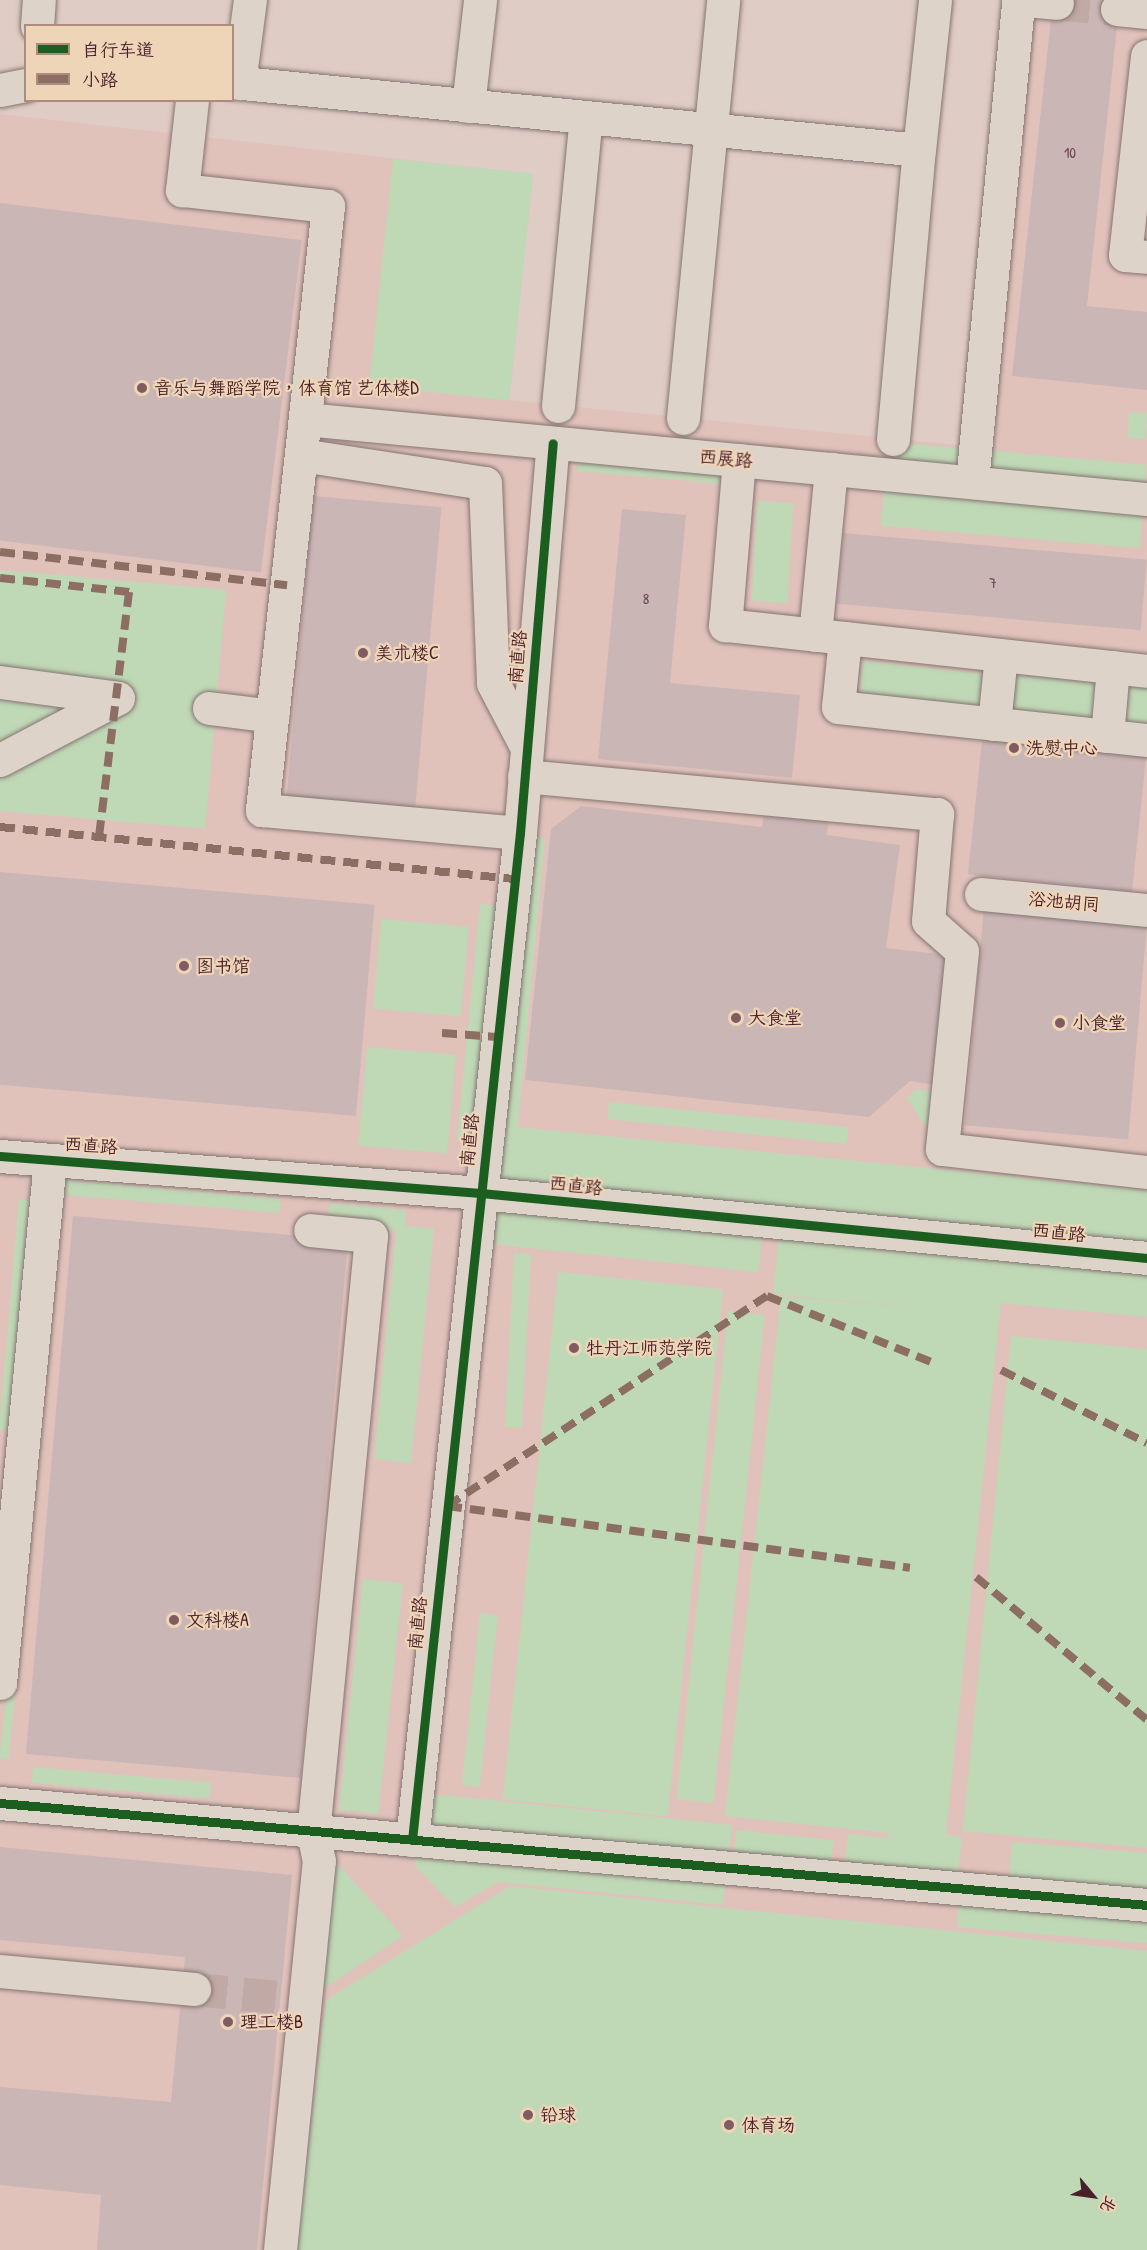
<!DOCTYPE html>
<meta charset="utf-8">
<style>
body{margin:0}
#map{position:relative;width:1147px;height:2250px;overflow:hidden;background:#dfccc4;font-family:"Patrick Hand","LXGW WenKai TC",sans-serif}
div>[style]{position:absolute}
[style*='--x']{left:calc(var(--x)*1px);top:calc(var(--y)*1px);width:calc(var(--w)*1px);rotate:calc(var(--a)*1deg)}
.built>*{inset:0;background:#e1c2bb}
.green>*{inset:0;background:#bfd8b5;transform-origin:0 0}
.building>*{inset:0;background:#cbb6b6;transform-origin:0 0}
.minor-tunnel>*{height:33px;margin-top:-16.5px;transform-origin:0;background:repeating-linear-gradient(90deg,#c1a9a5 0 33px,transparent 0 49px)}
.roads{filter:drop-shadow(0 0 2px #857573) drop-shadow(0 0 2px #857573)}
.minor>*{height:33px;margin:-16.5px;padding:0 16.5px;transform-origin:16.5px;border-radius:16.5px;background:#ddd3c8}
.quiet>*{height:8px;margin-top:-4px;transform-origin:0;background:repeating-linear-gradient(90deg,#8d6e63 0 15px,transparent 0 23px)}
.cycleway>*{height:9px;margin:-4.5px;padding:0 4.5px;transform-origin:4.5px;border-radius:4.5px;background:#1b5e20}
.dots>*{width:16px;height:16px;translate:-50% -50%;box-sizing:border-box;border:3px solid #efd5b7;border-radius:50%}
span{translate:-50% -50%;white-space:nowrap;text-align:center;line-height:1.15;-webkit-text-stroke:4.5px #efd5b7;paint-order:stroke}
.number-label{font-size:15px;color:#6d4851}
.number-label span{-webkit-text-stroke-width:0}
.poi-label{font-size:18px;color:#4a1f2b}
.left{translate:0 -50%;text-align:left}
.street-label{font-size:18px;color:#4a1f2b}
.legend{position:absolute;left:24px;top:24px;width:210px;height:78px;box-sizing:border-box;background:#efd5b7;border:2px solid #ad8c7f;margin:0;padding:8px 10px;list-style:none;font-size:18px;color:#4a1f2b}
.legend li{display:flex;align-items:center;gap:12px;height:30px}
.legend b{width:30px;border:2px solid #ad8c7f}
.north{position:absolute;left:1063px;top:2166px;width:60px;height:60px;-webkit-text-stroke:4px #efd5b7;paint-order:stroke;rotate:119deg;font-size:16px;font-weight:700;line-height:24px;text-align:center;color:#4a1f2b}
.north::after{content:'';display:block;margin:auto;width:21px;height:27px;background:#4a1f2b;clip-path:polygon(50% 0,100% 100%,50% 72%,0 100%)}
</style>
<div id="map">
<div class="built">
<div style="clip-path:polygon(1003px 0,1147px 0,1147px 2250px,0 2250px,0 114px,533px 174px,507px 400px,958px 445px)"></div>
</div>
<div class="green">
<div style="left:393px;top:159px;width:141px;height:228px;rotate:6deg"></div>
<div style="left:1129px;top:412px;width:18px;height:26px;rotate:3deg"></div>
<div style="left:888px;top:442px;width:260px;height:84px;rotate:5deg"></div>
<div style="left:578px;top:462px;width:146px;height:9px;rotate:5deg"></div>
<div style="left:757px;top:501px;width:36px;height:100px;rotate:3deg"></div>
<div style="left:0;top:570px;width:227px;height:240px;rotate:5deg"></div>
<div style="left:863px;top:661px;width:124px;height:40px;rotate:6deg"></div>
<div style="left:1012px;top:674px;width:93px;height:43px;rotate:6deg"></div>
<div style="clip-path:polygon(1126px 686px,1147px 688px,1147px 732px,1122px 730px)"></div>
<div style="clip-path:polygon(527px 837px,545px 838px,518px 1127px,1147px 1190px,1147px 1249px,499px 1185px,502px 1143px,457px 1139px,480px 904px,520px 908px)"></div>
<div style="left:381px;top:919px;width:88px;height:90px;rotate:5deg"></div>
<div style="left:367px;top:1047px;width:89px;height:99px;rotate:5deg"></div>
<div style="clip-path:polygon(916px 1089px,936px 1091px,927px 1130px,907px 1098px)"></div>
<div style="left:609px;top:1102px;width:241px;height:17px;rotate:6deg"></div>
<div style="clip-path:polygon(56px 1179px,281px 1199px,279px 1213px,63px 1195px,41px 1435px,31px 1434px)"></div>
<div style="clip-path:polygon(19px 1199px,34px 1201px,14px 1431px,0 1430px,0 1419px)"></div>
<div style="clip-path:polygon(329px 1203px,406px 1210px,405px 1226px,434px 1229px,411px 1463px,374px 1459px,396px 1230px,328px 1224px)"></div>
<div style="left:493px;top:1204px;width:271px;height:40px;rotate:6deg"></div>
<div style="clip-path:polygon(780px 1225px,1147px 1262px,1147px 1317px,1001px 1303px,946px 1834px,962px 1838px,957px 1882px,844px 1870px,848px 1834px,887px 1838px,888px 1833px,725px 1816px,781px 1296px,942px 1310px,773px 1294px)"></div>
<div style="left:514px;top:1253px;width:17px;height:174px;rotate:3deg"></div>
<div style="left:558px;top:1272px;width:166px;height:530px;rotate:6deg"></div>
<div style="left:728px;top:1311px;width:37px;height:491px;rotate:6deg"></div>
<div style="clip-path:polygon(1011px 1336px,1147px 1349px,1147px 1848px,963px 1831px)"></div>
<div style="left:22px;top:1544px;width:9px;height:215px;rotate:6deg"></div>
<div style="left:363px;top:1579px;width:40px;height:232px;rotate:6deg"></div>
<div style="left:480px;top:1613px;width:18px;height:173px;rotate:6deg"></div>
<div style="left:33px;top:1767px;width:179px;height:16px;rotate:5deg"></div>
<div style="clip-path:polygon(423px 1793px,732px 1825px,723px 1905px,498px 1882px,455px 1907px,415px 1866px)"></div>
<div style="left:736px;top:1830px;width:98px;height:26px;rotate:6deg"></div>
<div style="clip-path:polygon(1012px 1842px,1147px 1853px,1147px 1943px,957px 1927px,959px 1894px,1007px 1898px)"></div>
<div style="clip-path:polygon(329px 1854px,403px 1936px,314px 1995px)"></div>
<div style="clip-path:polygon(510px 1886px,1147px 1951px,1147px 2250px,296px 2250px,326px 2000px)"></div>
</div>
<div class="building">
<div style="clip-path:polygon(1053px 0,1120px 0,1087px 306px,1147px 312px,1147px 390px,1012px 376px)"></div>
<div style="left:0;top:203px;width:304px;height:335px;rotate:7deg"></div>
<div style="left:313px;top:496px;width:129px;height:303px;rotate:5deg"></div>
<div style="clip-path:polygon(622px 509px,686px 515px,670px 683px,800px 695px,792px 778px,598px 759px)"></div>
<div style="left:843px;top:533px;width:305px;height:71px;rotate:5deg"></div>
<div style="left:983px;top:731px;width:165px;height:144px;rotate:6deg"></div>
<div style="clip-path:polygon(765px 803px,830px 810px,827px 835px,900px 845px,886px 948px,946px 955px,935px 1085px,910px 1081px,869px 1117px,525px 1080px,551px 829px,581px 806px,762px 827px)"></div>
<div style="left:0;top:872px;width:376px;height:212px;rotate:5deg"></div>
<div style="left:984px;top:906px;width:164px;height:220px;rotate:5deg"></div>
<div style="left:73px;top:1216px;width:276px;height:540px;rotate:5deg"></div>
<div style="clip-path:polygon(0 1847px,292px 1875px,257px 2250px,97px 2250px,101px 2195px,0 2185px,0 2087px,171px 2102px,185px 1957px,0 1940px)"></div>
</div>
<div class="minor-tunnel">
<div style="--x:1057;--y:3;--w:60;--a:5.7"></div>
<div style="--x:194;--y:1989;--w:85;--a:5.4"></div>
</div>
<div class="roads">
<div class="minor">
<div style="--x:1025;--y:0;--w:32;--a:5"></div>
<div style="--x:1117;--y:9;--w:30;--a:6"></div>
<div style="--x:37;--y:26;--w:26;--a:-86"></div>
<div style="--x:1147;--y:56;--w:200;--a:96.3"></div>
<div style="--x:1125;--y:255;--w:22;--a:5"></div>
<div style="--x:232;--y:82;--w:690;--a:5.65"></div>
<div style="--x:919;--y:150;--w:151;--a:-83.9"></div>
<div style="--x:239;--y:83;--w:84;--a:-82.5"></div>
<div style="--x:0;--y:90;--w:26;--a:-11"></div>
<div style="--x:192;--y:100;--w:91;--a:96.3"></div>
<div style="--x:182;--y:190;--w:147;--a:6.3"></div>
<div style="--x:328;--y:206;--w:608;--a:96.24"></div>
<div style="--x:262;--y:810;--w:259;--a:5.1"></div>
<div style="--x:468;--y:106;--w:107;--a:-83.5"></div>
<div style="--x:558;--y:406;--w:290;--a:-84.5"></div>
<div style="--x:683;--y:418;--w:420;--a:-84.5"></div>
<div style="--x:305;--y:419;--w:846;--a:5.43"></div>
<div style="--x:893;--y:439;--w:290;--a:-84.9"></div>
<div style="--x:301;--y:455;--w:186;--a:8.7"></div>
<div style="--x:485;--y:483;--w:200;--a:87.7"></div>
<div style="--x:493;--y:683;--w:73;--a:62.4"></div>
<div style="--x:739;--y:460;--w:166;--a:94.8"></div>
<div style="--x:725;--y:625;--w:424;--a:6.2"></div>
<div style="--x:972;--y:482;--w:484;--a:-84.5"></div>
<div style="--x:815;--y:635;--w:167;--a:-84.5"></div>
<div style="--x:845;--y:638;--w:69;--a:95.8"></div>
<div style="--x:838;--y:707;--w:311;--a:6.1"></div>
<div style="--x:0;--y:682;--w:119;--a:7.7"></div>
<div style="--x:209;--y:708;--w:64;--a:7.1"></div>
<div style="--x:994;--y:724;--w:69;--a:-84.2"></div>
<div style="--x:1107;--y:736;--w:69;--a:-85"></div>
<div style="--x:0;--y:760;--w:133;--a:-27.7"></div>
<div style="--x:524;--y:776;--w:415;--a:5.3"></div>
<div style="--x:937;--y:814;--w:107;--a:94.8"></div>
<div style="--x:928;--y:921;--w:45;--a:41.4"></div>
<div style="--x:962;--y:951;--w:199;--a:95.8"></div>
<div style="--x:942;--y:1149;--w:206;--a:6.4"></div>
<div style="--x:981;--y:894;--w:167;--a:5.5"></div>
<div style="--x:0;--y:1156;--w:482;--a:4.4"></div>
<div style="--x:481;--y:1193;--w:669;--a:5.57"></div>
<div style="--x:0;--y:1683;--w:525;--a:-84.54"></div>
<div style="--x:0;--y:1803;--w:1152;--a:5.08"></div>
<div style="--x:412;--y:1840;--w:1013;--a:-83.88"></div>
<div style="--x:520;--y:833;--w:391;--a:-85.2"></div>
<div style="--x:0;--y:1971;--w:195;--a:5.3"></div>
<div style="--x:280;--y:2250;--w:391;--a:-84.3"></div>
<div style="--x:319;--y:1861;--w:29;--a:-102"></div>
<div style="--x:313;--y:1833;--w:600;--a:-84.45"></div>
<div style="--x:371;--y:1236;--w:61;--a:-174.4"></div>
</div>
</div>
<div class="quiet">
<div style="--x:0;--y:552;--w:289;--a:6.6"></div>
<div style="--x:0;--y:578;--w:130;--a:6.2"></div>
<div style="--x:129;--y:592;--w:246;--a:97"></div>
<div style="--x:0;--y:827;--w:517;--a:5.78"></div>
<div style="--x:442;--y:1033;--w:55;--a:4.2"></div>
<div style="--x:1001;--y:1370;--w:163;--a:26.6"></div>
<div style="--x:447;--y:1506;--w:383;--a:-33.3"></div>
<div style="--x:767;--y:1296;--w:177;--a:21.9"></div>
<div style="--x:447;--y:1506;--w:467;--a:7.6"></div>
<div style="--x:976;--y:1577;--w:223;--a:39.9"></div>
</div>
<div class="cycleway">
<div style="--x:0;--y:1156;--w:482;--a:4.4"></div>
<div style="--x:481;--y:1193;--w:669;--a:5.57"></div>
<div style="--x:0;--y:1803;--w:1152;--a:5.08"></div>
<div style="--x:412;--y:1840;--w:1013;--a:-83.88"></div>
<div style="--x:520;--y:833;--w:391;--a:-85.2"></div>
</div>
<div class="dots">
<div style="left:142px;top:388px;background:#7e5c61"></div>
<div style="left:363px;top:653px;background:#7e5c61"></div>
<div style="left:1014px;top:748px;background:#7e5c61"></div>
<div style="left:184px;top:966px;background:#7e5c61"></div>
<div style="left:736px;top:1018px;background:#7e5c61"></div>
<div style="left:1060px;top:1023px;background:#7e5c61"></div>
<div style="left:574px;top:1348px;background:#7e5c61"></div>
<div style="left:174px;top:1620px;background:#7e5c61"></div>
<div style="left:228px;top:2022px;background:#7e5c61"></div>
<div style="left:528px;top:2115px;background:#7e5c61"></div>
<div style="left:729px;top:2125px;background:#7e5c61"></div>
</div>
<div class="number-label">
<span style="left:1070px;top:153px">10</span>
<span style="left:993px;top:583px">7</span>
<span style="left:646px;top:599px">8</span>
</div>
<div class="poi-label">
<span class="left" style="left:154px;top:388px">音乐与舞蹈学院，体育馆 艺体楼D</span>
<span class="left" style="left:375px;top:653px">美术楼C</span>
<span class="left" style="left:1026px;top:748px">洗熨中心</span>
<span class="left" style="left:196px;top:966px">图书馆</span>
<span class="left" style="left:748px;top:1018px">大食堂</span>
<span class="left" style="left:1072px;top:1023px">小食堂</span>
<span class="left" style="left:586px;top:1348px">牡丹江师范学院</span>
<span class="left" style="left:186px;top:1620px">文科楼A</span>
<span class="left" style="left:240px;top:2022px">理工楼B</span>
<span class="left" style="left:540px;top:2115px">铅球</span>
<span class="left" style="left:741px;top:2125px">体育场</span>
</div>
<div class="street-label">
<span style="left:726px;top:459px;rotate:5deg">西展路</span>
<span style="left:518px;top:657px;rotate:-85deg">南直路</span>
<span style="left:1064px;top:902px;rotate:5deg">浴池胡同</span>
<span style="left:470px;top:1140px;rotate:-84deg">南直路</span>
<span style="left:91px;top:1146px;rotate:4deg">西直路</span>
<span style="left:576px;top:1186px;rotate:6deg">西直路</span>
<span style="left:1059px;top:1233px;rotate:6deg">西直路</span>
<span style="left:418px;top:1623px;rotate:-84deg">南直路</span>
</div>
<ul class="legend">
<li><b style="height:8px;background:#1b5e20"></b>自行车道</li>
<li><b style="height:8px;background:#8d6e63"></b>小路</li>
</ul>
<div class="north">北</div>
</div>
